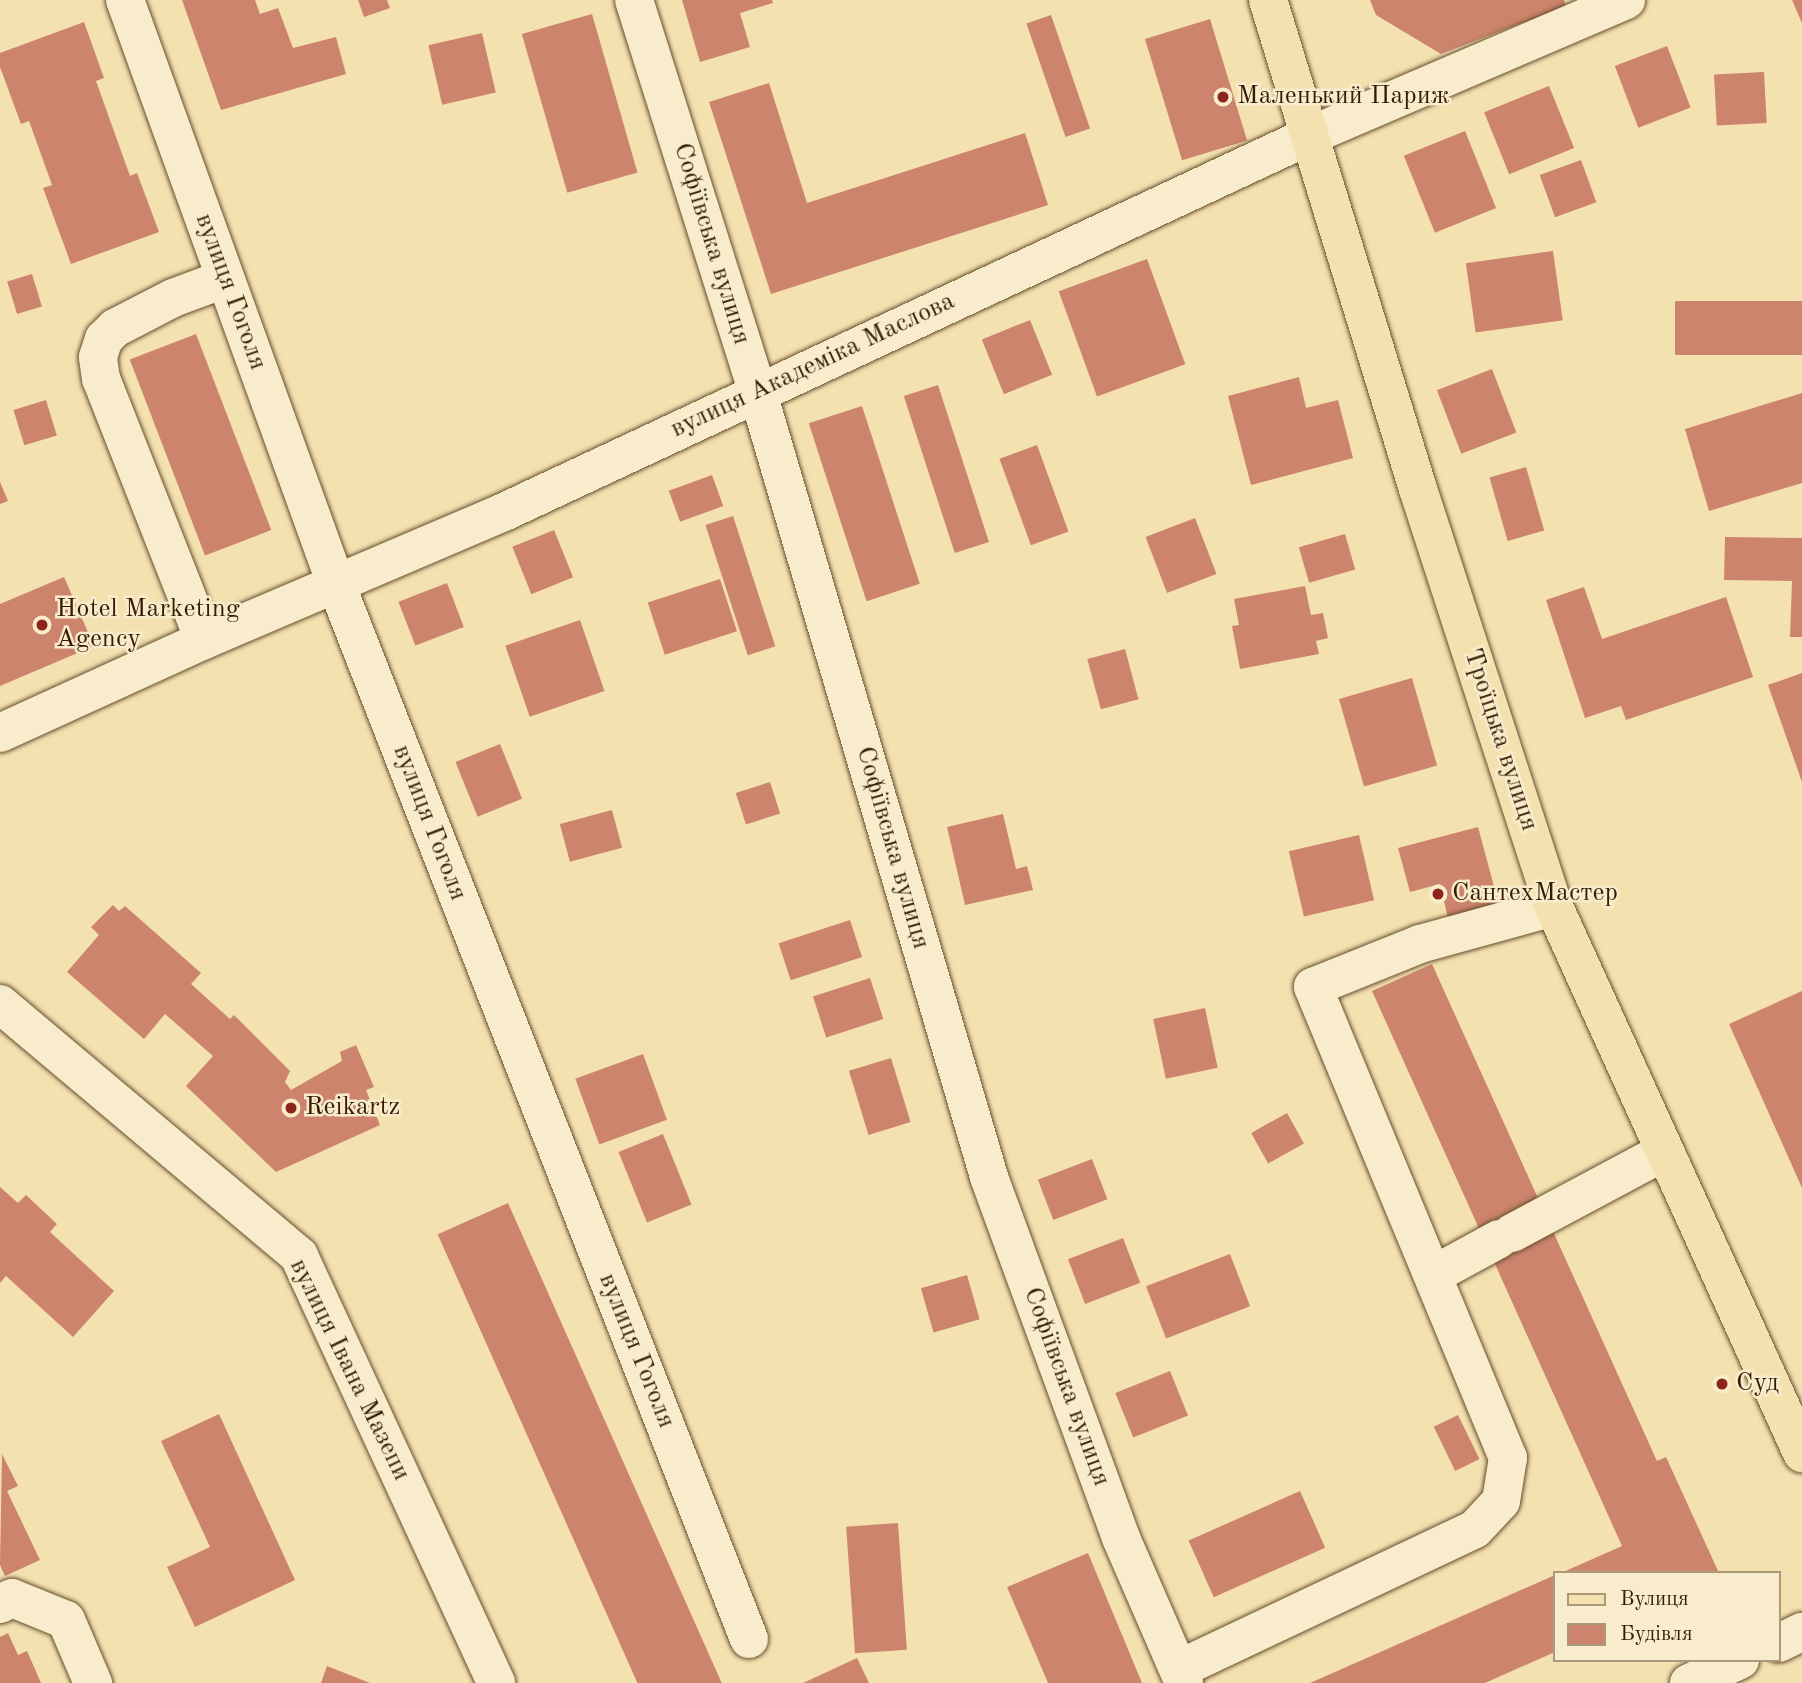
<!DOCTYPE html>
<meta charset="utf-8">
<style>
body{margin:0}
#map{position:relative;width:1802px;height:1683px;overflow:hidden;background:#f4e1b0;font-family:"Old Standard TT",serif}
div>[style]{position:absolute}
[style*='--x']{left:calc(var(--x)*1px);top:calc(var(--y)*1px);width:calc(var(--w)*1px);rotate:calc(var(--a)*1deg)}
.building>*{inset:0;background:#cd846c;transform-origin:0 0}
.roads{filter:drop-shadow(0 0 2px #664e2e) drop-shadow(0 0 2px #664e2e)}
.minor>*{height:38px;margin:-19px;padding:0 19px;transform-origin:19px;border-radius:19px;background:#f8eccc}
.major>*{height:38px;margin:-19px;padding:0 19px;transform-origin:19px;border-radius:19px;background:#f4e1b0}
.dots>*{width:19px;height:19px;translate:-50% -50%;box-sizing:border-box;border:4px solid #f8eccc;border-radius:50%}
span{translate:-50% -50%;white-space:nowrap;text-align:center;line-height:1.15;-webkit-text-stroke:5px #f8eccc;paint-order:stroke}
.poi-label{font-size:26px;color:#361d02}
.left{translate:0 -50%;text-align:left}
.street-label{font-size:26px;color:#361d02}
.legend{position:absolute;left:1553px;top:1571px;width:228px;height:91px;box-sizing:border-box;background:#f8eccc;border:2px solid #aa997b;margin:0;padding:9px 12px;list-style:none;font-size:21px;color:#361d02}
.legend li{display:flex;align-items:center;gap:14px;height:35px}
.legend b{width:35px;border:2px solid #aa997b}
</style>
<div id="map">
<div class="building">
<div style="clip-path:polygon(182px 0,255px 0,260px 14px,278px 8px,293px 48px,336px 37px,346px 74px,221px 110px)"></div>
<div style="clip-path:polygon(358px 0,387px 0,390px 8px,364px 17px)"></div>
<div style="clip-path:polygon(682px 0,772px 0,773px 3px,740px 13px,750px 47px,700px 62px)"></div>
<div style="clip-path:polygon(1370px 0,1564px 0,1566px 6px,1441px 54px,1376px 15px)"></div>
<div style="clip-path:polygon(1792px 0,1802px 0,1802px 23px)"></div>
<div style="left:592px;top:14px;width:165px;height:73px;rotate:74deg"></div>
<div style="left:1051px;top:15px;width:120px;height:26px;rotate:71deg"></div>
<div style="left:1210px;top:19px;width:127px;height:68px;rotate:73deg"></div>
<div style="clip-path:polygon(84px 22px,104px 78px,96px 81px,130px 176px,137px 173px,159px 232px,71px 264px,43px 188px,52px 185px,29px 121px,21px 124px,0 67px,0 53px)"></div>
<div style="left:482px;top:33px;width:61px;height:55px;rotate:77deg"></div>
<div style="left:1667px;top:46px;width:66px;height:56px;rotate:69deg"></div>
<div style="left:1764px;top:72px;width:51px;height:50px;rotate:87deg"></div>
<div style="clip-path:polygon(769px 83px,807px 203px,1025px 133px,1048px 205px,771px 294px,709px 102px)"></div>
<div style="left:1549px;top:86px;width:67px;height:70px;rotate:68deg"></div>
<div style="left:1465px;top:131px;width:83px;height:66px;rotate:68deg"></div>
<div style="left:1581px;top:160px;width:45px;height:44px;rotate:70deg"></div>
<div style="left:1553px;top:251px;width:70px;height:88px;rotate:82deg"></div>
<div style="left:1147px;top:259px;width:112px;height:94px;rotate:70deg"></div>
<div style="left:32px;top:274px;width:34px;height:26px;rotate:73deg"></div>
<div style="left:1802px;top:301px;width:54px;height:127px;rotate:90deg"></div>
<div style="left:1030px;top:320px;width:59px;height:52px;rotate:68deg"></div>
<div style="left:196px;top:334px;width:210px;height:71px;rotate:69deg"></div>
<div style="left:1492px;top:369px;width:68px;height:59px;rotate:69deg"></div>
<div style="clip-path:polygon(1299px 377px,1306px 408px,1338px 400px,1353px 458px,1251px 485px,1228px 396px)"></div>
<div style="left:938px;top:385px;width:165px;height:36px;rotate:72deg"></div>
<div style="clip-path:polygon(1802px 393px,1802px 483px,1709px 511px,1685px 429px)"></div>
<div style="left:46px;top:400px;width:37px;height:34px;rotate:73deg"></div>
<div style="left:862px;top:406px;width:187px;height:56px;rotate:72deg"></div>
<div style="left:1037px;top:445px;width:92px;height:40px;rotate:70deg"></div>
<div style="left:1526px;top:467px;width:66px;height:38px;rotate:74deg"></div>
<div style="left:712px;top:475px;width:33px;height:46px;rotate:70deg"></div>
<div style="clip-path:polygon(0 482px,8px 501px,0 504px)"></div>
<div style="left:733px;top:516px;width:137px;height:29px;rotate:72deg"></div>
<div style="left:1195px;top:518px;width:60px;height:53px;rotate:69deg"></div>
<div style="left:554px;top:530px;width:51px;height:45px;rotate:68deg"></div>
<div style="left:1345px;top:534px;width:37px;height:48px;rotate:74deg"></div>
<div style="clip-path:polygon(1725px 537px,1802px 538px,1802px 637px,1790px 637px,1792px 581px,1724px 580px)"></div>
<div style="clip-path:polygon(64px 577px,94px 646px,0 686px,0 604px)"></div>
<div style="left:720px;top:579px;width:55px;height:76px;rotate:72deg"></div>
<div style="left:447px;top:583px;width:47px;height:52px;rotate:69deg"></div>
<div style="clip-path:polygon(1305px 586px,1311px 615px,1323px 613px,1328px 638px,1316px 641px,1319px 654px,1240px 669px,1232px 626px,1239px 625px,1234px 599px)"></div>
<div style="clip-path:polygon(1584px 587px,1602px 639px,1726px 597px,1753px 677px,1626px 720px,1621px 706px,1585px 718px,1546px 600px)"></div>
<div style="left:580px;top:620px;width:75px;height:79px;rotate:71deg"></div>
<div style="left:1125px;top:649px;width:52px;height:39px;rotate:75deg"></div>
<div style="clip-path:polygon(1802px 673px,1802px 782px,1768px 685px)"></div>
<div style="left:1412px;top:678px;width:91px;height:76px;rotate:74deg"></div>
<div style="left:500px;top:744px;width:59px;height:48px;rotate:68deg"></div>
<div style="left:770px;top:782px;width:33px;height:36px;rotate:72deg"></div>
<div style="left:612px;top:810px;width:39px;height:54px;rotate:75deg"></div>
<div style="clip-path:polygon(1003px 814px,1016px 869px,1027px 866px,1033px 890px,965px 905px,947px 827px)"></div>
<div style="clip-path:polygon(1478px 827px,1499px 905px,1448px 918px,1440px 884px,1410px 892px,1398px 848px)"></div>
<div style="left:1359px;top:835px;width:67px;height:72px;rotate:77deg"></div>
<div style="clip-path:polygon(113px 905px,119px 911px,125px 906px,201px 973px,191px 984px,230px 1019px,234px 1015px,290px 1071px,285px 1082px,291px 1090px,342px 1061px,340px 1052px,356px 1045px,374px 1087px,366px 1090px,380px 1125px,276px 1172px,186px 1086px,213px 1056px,165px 1014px,144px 1039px,67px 972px,99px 935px,91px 927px)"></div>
<div style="left:850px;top:920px;width:39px;height:75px;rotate:72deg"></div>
<div style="clip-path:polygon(1432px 964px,1657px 1461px,1666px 1457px,1719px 1573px,1561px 1573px,1622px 1546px,1372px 991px)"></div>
<div style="left:870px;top:978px;width:43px;height:60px;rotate:72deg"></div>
<div style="clip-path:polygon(1802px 991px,1802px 1188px,1729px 1024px)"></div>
<div style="left:1205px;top:1008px;width:61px;height:53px;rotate:78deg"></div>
<div style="left:643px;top:1054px;width:70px;height:72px;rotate:70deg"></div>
<div style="left:891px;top:1058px;width:67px;height:44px;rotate:73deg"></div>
<div style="left:1287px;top:1113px;width:35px;height:41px;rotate:61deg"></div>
<div style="left:663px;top:1134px;width:76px;height:48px;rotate:68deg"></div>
<div style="left:1092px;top:1159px;width:43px;height:58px;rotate:69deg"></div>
<div style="clip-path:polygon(0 1187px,18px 1203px,26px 1195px,57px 1224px,50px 1232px,114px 1291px,73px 1337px,6px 1276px,0 1283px)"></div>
<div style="left:508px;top:1203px;width:526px;height:77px;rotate:66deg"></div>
<div style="left:1123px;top:1238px;width:48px;height:59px;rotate:69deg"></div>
<div style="left:1230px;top:1254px;width:56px;height:90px;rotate:69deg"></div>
<div style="left:967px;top:1275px;width:46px;height:48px;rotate:74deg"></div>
<div style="left:1170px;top:1371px;width:48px;height:59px;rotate:68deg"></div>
<div style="clip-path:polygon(219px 1414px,295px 1580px,195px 1627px,167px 1567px,210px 1547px,161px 1441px)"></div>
<div style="left:1458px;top:1415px;width:49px;height:27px;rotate:64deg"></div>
<div style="clip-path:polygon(2px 1454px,18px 1486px,7px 1491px,40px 1560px,5px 1576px,0 1565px)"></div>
<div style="left:1300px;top:1491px;width:62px;height:122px;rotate:66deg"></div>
<div style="left:898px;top:1523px;width:127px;height:52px;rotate:86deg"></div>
<div style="clip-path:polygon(1088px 1553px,1142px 1683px,1048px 1683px,1007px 1587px)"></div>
<div style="clip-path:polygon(1555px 1575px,1555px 1652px,1485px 1683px,1310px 1683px)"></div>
<div style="clip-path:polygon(8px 1633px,18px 1655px,27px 1651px,41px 1683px,0 1683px,0 1637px)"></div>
<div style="clip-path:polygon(857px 1658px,869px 1683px,803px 1683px)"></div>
<div style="clip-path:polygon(327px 1666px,370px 1683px,321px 1683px)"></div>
</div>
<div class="roads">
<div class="minor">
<div style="--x:125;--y:0;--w:621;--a:70.14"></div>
<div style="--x:336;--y:584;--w:1133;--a:68.62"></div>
<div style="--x:634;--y:0;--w:409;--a:72.5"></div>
<div style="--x:757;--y:390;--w:820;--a:73.57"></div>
<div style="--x:989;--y:1177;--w:384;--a:69.9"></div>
<div style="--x:1121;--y:1538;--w:158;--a:66.5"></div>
<div style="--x:204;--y:640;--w:281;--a:-111.5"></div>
<div style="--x:101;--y:379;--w:22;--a:-98"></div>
<div style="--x:98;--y:357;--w:19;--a:-72"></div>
<div style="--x:104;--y:339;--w:16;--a:-45"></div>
<div style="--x:115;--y:328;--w:65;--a:-27.3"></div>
<div style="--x:173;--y:298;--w:54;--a:-20.4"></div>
<div style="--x:0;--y:733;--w:224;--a:-24.5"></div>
<div style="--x:204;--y:640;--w:326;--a:-23.1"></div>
<div style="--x:504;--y:512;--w:888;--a:-25.04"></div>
<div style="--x:1309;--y:136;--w:345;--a:-23.2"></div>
<div style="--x:0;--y:1004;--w:391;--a:40.1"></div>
<div style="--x:299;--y:1256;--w:470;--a:65.2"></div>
<div style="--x:1512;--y:1233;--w:172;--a:-28.1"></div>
<div style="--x:1433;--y:1275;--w:75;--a:-28.6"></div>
<div style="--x:0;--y:1604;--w:13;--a:-27"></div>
<div style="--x:12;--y:1598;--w:58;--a:22.2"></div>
<div style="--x:66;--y:1620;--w:69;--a:66.8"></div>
<div style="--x:1779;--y:1643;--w:25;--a:-26"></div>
<div style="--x:1179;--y:1669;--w:327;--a:-25.3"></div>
<div style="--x:1475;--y:1529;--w:38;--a:-47"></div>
<div style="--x:1501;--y:1501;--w:44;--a:-80.8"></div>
<div style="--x:1508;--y:1458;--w:510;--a:-112.49"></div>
<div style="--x:1313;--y:987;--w:115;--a:-21.9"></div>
<div style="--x:1420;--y:944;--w:139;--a:-15.4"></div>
<div style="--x:1689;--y:1683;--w:56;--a:-24.3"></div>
</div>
<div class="major">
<div style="--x:1268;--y:0;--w:511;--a:72.95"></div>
<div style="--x:1418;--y:489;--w:440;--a:72"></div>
<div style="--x:1554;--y:907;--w:600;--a:65.57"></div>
</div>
</div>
<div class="dots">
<div style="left:1223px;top:97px;background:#8f2418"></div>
<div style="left:42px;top:625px;background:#8f2418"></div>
<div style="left:1438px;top:894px;background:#8f2418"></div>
<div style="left:291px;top:1108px;background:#8f2418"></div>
<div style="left:1722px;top:1384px;background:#8f2418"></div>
</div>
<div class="poi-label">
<span class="left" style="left:1237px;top:97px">Маленький Париж</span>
<span class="left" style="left:56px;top:625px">Hotel Marketing<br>Agency</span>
<span class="left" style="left:1452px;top:894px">СантехМастер</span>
<span class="left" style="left:305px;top:1108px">Reikartz</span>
<span class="left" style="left:1736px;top:1384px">Суд</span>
</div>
<div class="street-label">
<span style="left:711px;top:244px;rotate:73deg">Софіївська вулиця</span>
<span style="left:230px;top:292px;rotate:70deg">вулиця Гоголя</span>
<span style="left:813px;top:366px;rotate:-25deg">вулиця Академіка Маслова</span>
<span style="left:1500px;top:740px;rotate:72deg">Троїцька вулиця</span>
<span style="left:429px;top:823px;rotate:69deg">вулиця Гоголя</span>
<span style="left:892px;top:848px;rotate:74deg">Софіївська вулиця</span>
<span style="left:636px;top:1351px;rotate:68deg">вулиця Гоголя</span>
<span style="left:349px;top:1370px;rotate:64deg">вулиця Івана Мазепи</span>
<span style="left:1066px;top:1387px;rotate:70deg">Софіївська вулиця</span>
</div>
<ul class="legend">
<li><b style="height:9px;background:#f4e1b0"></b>Вулиця</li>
<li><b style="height:19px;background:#cd846c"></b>Будівля</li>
</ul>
</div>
